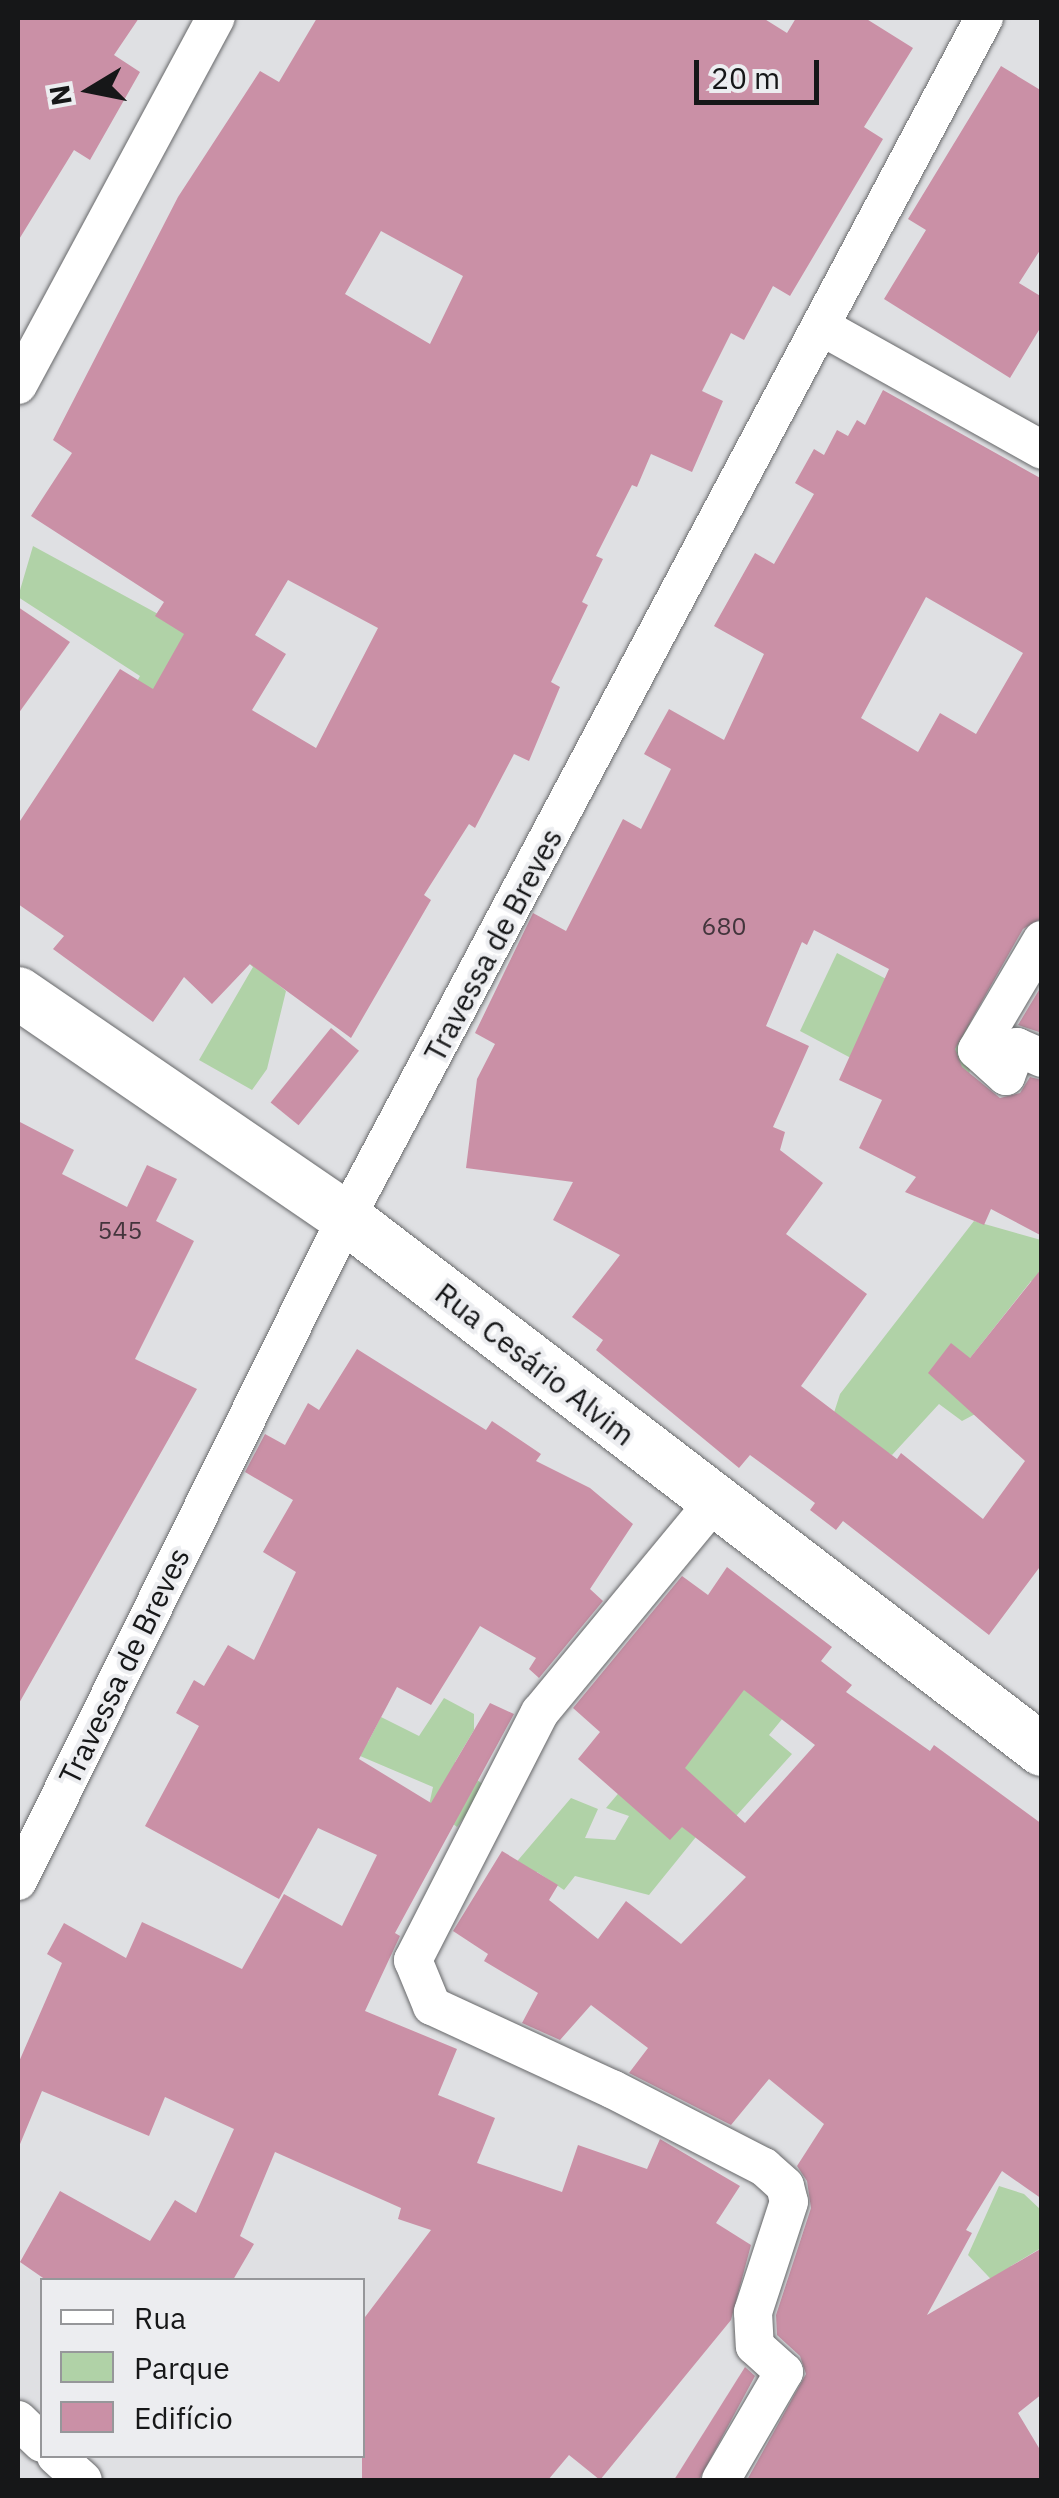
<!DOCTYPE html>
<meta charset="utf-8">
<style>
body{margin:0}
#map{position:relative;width:1059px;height:2498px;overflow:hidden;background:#dfe0e3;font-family:"IBM Plex Sans",sans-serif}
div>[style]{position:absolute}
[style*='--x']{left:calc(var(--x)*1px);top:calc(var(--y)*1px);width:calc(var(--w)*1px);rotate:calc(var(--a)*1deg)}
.green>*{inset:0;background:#b0d2a7}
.building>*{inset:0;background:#ca90a6;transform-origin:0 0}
.roads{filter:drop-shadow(0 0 2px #67686a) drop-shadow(0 0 2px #67686a)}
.street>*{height:38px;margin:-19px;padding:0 19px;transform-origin:19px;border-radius:19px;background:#fff}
.secondary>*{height:52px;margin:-26px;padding:0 26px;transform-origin:26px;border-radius:26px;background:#fff}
span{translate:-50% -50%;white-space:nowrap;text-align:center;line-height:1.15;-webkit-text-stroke:8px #ecedf0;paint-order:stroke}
.number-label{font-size:25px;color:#43353c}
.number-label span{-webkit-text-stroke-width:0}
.street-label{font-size:30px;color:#161718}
.frame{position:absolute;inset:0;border:20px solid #161718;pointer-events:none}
.legend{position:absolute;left:40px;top:2278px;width:325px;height:180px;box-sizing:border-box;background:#ecedf0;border:2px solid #96979a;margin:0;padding:12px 18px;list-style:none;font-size:30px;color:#161718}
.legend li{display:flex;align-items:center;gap:20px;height:50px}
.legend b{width:50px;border:2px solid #96979a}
.north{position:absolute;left:40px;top:40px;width:100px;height:100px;-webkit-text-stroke:8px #ecedf0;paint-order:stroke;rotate:260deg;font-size:28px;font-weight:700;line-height:40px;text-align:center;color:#161718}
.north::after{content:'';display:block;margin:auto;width:35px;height:45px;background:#161718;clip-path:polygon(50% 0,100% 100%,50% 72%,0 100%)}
.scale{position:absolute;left:694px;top:60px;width:125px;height:45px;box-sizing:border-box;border:5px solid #161718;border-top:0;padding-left:12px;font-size:30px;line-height:35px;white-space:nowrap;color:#161718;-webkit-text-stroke:8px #ecedf0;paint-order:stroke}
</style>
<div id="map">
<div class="green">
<div style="clip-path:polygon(33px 546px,252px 665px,123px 707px,140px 676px,18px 597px)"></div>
<div style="clip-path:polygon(209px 928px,286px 991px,267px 1069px,252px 1090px,199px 1060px,253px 967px)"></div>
<div style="clip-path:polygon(837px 953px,977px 1027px,962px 1117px,800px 1031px)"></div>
<div style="clip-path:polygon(974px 1221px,1041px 1240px,1041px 1288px,1031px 1281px,959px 1372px,994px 1404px,962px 1421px,939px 1404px,892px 1455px,831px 1422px,840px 1394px)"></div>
<div style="clip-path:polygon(771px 1656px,811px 1684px,769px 1735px,792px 1754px,719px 1835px,704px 1827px,649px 1895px,575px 1876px,564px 1890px,537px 1872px,525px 1882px,508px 1872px,571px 1798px,598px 1809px,585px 1838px,615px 1840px,629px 1816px,606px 1808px,633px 1776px,729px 1707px)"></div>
<div style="clip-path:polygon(444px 1698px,474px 1714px,474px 1730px,455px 1762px,486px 1787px,457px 1827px,429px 1805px,433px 1787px,346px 1750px,368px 1742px,381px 1717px,419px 1736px)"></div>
<div style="clip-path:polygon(999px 2186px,1024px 2194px,1041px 2210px,1041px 2248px,1011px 2266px,1005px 2294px,968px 2255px)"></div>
</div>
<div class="building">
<div style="clip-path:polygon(18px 18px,139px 18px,114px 55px,140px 72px,90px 160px,74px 150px,18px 241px)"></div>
<div style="clip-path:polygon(evenodd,317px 18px,763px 18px,787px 33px,796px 18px,865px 18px,913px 48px,864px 127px,883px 139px,790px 296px,773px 286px,744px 340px,731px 333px,702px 391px,723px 401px,692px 472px,651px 454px,637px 487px,632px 485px,596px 556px,603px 559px,582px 602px,588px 605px,551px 682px,560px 687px,529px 761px,514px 754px,475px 828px,469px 824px,424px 895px,431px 900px,351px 1038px,250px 964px,212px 1004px,184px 977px,153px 1022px,53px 949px,64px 936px,18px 904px,18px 824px,120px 669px,153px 689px,184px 634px,155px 616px,164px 602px,31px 516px,72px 453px,53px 440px,178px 197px,260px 71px,279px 82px,317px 18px,381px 231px,463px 276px,430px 344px,345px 294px,381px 231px,317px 18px,288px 580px,378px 628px,316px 748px,252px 710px,286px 654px,255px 635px,288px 580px)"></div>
<div style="clip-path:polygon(1001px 66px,1042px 91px,1042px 247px,1019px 283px,1042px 297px,1042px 325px,1010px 378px,884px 299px,926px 230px,908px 219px)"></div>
<div style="clip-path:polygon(evenodd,883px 390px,1042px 479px,1042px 918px,1023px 929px,955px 1049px,962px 1067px,1000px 1098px,1020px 1093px,1030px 1077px,1042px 1080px,1042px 1236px,991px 1209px,984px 1225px,905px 1192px,916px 1177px,859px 1148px,882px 1100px,839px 1080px,889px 969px,814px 930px,807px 945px,802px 942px,766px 1026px,809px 1046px,773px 1127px,785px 1132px,780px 1150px,823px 1183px,786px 1234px,867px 1294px,801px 1386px,897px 1459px,901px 1453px,983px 1519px,1025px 1461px,928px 1373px,951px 1343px,970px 1358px,1042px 1268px,1042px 1564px,989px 1635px,843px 1521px,836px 1530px,810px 1510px,815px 1503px,750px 1455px,739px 1468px,596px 1350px,603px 1340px,572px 1317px,620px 1255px,553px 1220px,573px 1182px,466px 1168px,477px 1079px,495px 1044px,475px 1033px,533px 913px,566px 931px,623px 819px,641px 829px,671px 769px,644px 754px,669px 709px,724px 740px,764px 654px,714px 626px,755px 553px,774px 564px,814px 494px,795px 483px,814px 449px,824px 455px,837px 430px,848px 436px,857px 420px,865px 425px,883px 390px,926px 597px,1023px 653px,976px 734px,940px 713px,918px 752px,861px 718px,926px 597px)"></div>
<div style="clip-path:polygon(18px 607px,70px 642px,18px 714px)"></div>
<div style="clip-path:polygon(1042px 985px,1042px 1033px,1018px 1025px)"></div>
<div style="left:331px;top:1028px;width:36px;height:96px;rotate:39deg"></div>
<div style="clip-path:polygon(18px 1121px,74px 1150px,62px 1174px,127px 1207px,147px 1165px,177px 1179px,156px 1221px,194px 1241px,135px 1359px,197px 1389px,18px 1705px)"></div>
<div style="clip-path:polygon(357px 1349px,486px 1430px,492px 1421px,541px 1454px,536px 1461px,590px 1488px,633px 1524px,590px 1589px,603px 1601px,539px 1678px,529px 1669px,536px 1658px,480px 1626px,431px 1705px,397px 1687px,359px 1759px,431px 1803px,490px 1703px,514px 1714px,395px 1933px,400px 1936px,365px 2011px,457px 2049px,438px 2095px,495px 2118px,477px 2163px,562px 2192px,578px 2145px,647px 2169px,660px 2139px,740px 2186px,716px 2223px,751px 2245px,731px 2320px,600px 2480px,569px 2455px,548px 2480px,362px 2480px,362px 2321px,431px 2230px,398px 2219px,401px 2208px,275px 2152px,240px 2236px,254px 2244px,233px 2280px,46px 2280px,20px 2262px,60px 2191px,150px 2241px,175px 2200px,196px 2213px,234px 2129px,165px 2097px,149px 2136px,42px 2091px,18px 2149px,18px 2064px,62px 1963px,47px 1954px,64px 1923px,126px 1958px,142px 1922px,242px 1969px,284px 1894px,342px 1926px,377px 1855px,318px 1828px,279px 1899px,145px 1826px,199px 1726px,176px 1713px,194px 1680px,204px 1686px,228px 1645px,254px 1660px,296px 1572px,263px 1552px,293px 1500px,245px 1472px,265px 1434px,285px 1445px,308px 1403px,319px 1410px)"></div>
<div style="clip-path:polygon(evenodd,727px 1567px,832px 1647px,821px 1661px,852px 1685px,846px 1692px,930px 1751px,934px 1745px,1042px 1824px,1042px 2199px,1002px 2171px,966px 2230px,972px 2233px,927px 2315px,1042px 2248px,1042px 2394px,1018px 2413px,1042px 2453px,1042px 2480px,747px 2480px,806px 2374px,800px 2356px,777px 2335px,776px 2315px,811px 2208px,807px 2181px,797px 2166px,824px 2124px,769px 2079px,731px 2125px,629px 2073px,648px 2048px,591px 2005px,560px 2040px,522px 2023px,538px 1993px,484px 1961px,488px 1954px,453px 1931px,502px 1851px,558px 1885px,549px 1900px,598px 1939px,626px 1901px,681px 1944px,746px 1877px,682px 1827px,670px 1840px,578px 1759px,600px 1732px,573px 1708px,682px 1576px,708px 1595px,727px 1567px,744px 1690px,815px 1745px,745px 1823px,685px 1768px,744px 1690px)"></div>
<div style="clip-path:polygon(745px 2367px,755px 2376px,699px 2480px,674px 2480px)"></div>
</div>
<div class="roads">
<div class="street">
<div style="--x:824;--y:328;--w:250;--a:29.2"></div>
<div style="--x:18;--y:385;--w:417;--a:-61.7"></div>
<div style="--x:1042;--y:940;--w:128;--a:120.6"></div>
<div style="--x:977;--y:1050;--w:39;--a:42"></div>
<div style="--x:1006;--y:1076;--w:31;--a:-69"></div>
<div style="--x:1017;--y:1047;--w:27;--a:24"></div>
<div style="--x:714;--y:1502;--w:273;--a:129.6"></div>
<div style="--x:540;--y:1712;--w:279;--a:117.1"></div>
<div style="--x:413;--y:1960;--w:50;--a:67.6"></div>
<div style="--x:432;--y:2006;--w:198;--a:24.8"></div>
<div style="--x:612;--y:2089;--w:171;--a:27.2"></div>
<div style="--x:764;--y:2167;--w:28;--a:42"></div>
<div style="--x:785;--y:2186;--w:16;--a:76"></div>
<div style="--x:789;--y:2202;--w:116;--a:108.1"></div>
<div style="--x:753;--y:2312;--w:34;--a:87"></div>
<div style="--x:755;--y:2346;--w:39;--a:42"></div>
<div style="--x:784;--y:2372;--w:125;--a:120.3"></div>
<div style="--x:18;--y:1881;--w:740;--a:-63.68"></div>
<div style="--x:346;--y:1218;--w:1359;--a:-62"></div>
<div style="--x:18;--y:2420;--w:33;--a:44"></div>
<div style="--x:56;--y:2456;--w:36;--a:42"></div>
</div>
<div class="secondary">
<div style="--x:18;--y:993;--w:398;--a:34.4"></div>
<div style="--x:346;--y:1218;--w:876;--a:37.39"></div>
</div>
</div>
<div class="number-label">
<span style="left:724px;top:926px">680</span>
<span style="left:120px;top:1230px">545</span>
</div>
<div class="street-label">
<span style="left:493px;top:945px;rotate:-62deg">Travessa de Breves</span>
<span style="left:535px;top:1364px;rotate:38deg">Rua Cesário Alvim</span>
<span style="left:124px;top:1666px;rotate:-64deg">Travessa de Breves</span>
</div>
<div class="frame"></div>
<ul class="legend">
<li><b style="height:12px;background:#fff"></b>Rua</li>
<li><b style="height:28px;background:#b0d2a7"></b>Parque</li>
<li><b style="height:28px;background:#ca90a6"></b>Edifício</li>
</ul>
<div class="north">N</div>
<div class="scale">20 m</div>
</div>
